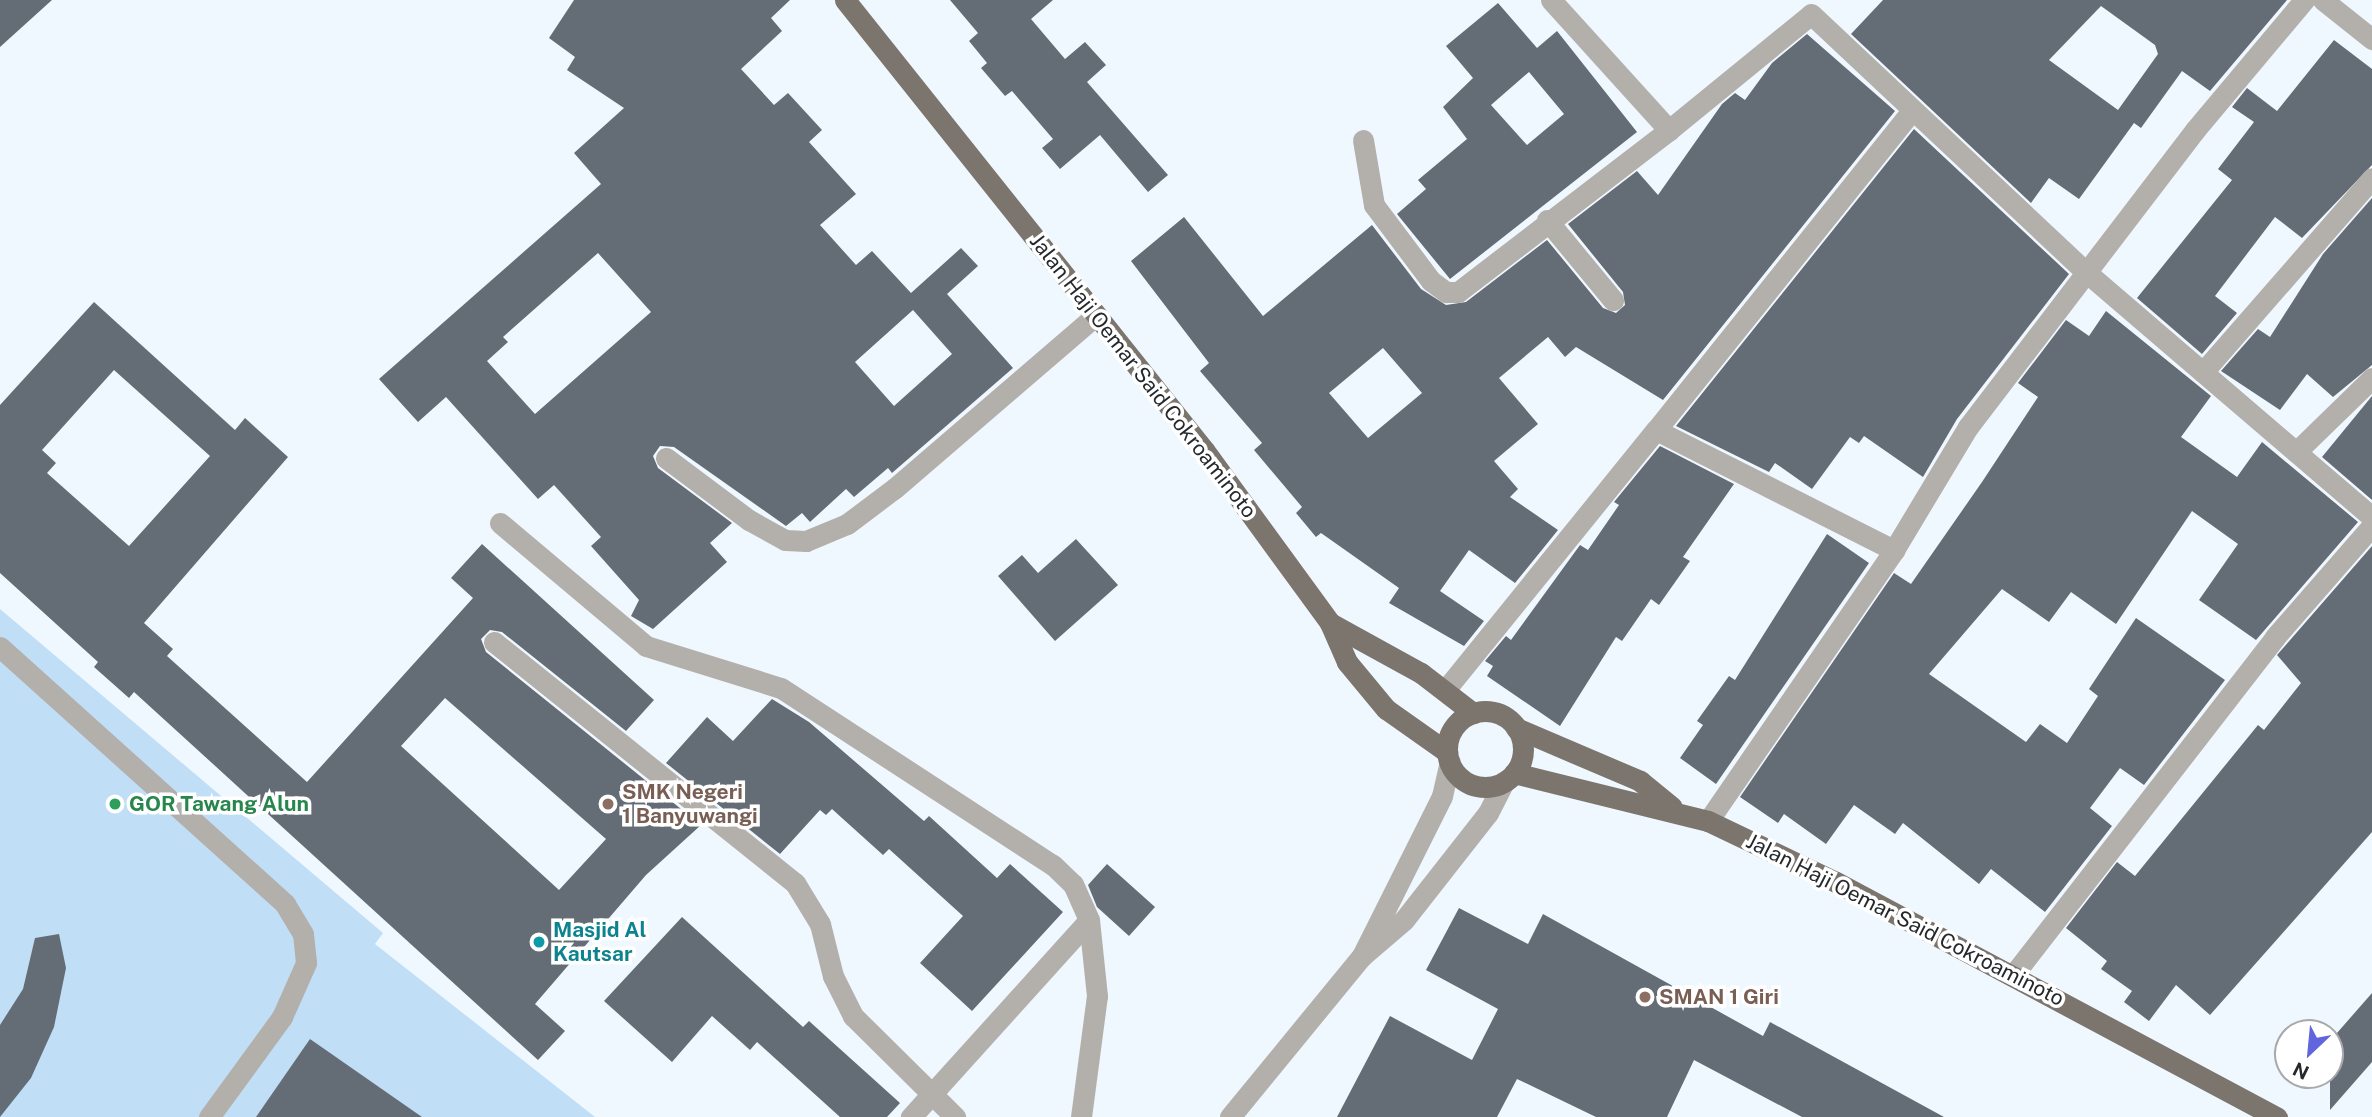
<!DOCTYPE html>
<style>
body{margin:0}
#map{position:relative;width:2372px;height:1117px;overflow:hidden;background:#eff7ff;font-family:"Public Sans",sans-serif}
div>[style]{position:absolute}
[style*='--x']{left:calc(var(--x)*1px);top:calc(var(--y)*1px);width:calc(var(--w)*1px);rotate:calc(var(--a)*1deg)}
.green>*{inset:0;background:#c1def7}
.building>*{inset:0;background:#646d75}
.minor>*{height:21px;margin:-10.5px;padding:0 10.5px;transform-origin:10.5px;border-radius:10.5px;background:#b3b0ab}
.major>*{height:21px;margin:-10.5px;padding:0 10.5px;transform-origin:10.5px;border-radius:10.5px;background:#7b756d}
.major>.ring{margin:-10.5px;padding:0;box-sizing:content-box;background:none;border:21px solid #7b756d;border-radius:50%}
.dots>*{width:19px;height:19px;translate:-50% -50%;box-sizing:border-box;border:4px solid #fff;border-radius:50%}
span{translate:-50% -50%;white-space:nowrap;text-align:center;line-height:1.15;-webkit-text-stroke:7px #fff;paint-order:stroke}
.street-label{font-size:21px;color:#25292c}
.education-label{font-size:21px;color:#785e54;font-weight:700}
.left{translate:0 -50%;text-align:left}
.leisure-label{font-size:21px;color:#27864d;font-weight:700}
.culture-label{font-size:21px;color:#0d838f;font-weight:700}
.north{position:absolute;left:2274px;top:1019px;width:70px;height:70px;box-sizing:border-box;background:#fff;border:2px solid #a8a9ab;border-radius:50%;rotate:206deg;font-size:19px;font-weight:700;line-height:28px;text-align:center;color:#25292c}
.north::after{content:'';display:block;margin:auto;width:24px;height:32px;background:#6165dd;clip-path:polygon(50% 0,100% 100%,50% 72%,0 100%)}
</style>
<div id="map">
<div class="green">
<div style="clip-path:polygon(0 609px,383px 933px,375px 944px,595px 1117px,0 1117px)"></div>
</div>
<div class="building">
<div style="clip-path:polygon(0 0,52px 0,0 47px)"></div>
<div style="clip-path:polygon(evenodd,574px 0,790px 0,771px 18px,782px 31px,741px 69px,774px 105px,788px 93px,822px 130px,809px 142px,856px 194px,820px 225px,856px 265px,872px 251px,911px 293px,961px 248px,978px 266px,947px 294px,1013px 368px,892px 473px,888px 468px,854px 497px,846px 489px,810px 522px,802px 513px,786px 526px,674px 447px,660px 446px,653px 456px,658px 468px,732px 523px,710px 543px,727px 562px,653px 629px,631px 616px,639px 600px,591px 546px,601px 537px,554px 485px,538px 499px,446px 397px,418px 422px,379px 379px,601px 184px,574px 153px,624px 108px,567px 70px,575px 57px,549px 38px,574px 0,598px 253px,651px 312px,535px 414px,487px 361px,508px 342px,503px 337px,598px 253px,574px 0,913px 310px,952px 354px,894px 406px,855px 362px,913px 310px)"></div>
<div style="clip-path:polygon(950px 0,1053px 0,1031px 19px,1065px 59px,1085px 42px,1106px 65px,1087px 82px,1168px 175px,1148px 192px,1100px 135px,1060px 169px,1042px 148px,1053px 139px,1012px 91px,1005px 96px,981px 68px,987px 63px,969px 41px,978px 33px)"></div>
<div style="clip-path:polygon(evenodd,1883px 0,2287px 0,2210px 91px,2182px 71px,2141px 128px,2134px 123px,2079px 199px,2049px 178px,2031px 203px,1851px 34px,1883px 0,2101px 6px,2155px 45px,2158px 54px,2118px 110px,2049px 60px,2101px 6px)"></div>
<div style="clip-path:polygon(evenodd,1498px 3px,1537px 48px,1557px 31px,1637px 132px,1450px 279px,1397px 214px,1426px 189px,1418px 180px,1467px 139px,1443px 107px,1473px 78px,1446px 46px,1498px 3px,1529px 72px,1564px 114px,1527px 145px,1491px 105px,1529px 72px)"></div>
<div style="clip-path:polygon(evenodd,1807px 34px,1895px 111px,1663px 400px,1576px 347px,1565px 357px,1548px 337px,1499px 378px,1538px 424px,1494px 461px,1518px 489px,1510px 497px,1558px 530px,1515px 583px,1469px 550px,1440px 591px,1484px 621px,1464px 646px,1389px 603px,1399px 588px,1321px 533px,1316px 537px,1296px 513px,1302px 507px,1254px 450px,1262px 443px,1200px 371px,1209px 363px,1131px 261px,1184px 217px,1263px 316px,1372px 225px,1421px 289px,1446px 305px,1466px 302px,1547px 240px,1603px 308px,1616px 313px,1625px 305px,1623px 292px,1568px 224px,1637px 171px,1658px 195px,1722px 104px,1735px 93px,1745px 100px,1772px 63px,1807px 34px,1383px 348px,1422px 393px,1368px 438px,1329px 393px,1383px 348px)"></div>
<div style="clip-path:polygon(2334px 40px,2372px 69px,2372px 165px,2302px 238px,2275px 217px,2215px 296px,2237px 313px,2202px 354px,2137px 298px,2232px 180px,2218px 169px,2254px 122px,2232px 107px,2247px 88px,2277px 111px)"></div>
<div style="clip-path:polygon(1914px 129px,2069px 274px,1957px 419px,1923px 477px,1864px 436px,1859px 443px,1850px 437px,1812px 489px,1775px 463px,1769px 472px,1676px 426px)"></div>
<div style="clip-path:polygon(2372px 198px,2372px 365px,2333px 397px,2307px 374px,2280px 410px,2221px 371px,2258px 329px,2270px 337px,2323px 254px)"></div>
<div style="clip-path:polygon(evenodd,94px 302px,235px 430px,245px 418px,288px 457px,144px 623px,173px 649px,167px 656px,307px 782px,473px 598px,451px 578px,482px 544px,654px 700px,626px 731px,502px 632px,490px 630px,481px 639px,486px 652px,701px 825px,646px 875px,535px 1004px,565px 1031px,538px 1060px,134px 692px,129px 698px,94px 667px,98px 662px,0 573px,0 405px,94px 302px,114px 370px,210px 456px,129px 546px,47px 473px,56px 463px,42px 450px,114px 370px,94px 302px,445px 698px,606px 839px,559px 890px,401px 746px,445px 698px)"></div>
<div style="clip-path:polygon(2106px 311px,2211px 396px,2181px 437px,2237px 477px,2262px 442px,2358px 522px,2256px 640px,2199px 600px,2238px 544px,2192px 511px,2116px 624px,2071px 592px,2049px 622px,2002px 589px,1929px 674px,2026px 742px,2040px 724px,2067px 743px,2098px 696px,2089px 689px,2136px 618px,2225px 680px,2144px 785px,2120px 768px,2090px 808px,2112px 826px,2045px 912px,1991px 869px,1979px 884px,1903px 823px,1895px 834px,1854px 805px,1826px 844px,1784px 814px,1778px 823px,1740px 797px,1894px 573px,1911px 584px,1982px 482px,2038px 397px,2018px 383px,2066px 320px,2089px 336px)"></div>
<div style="clip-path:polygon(2372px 396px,2372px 500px,2322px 457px)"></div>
<div style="clip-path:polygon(1660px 446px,1734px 484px,1683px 557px,1690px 561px,1659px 605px,1651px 599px,1622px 641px,1616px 637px,1560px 726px,1487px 676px,1493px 666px,1485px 661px,1506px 636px,1511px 640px,1580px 545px,1588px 550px,1619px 505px,1614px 502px)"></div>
<div style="clip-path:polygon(1827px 534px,1869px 563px,1716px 784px,1680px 758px,1703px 725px,1697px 721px,1729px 676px,1735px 680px)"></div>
<div style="clip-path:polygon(1076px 539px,1118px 585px,1055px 641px,998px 576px,1022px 555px,1038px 573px)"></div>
<div style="clip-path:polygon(2372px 546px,2372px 832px,2210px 1015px,2176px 985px,2149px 1021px,2124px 1002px,2132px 991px,2101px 969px,2107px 961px,2066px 928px,2117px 862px,2135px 876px,2258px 725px,2264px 730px,2301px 683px,2277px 655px)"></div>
<div style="clip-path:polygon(772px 699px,809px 722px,924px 821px,929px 816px,997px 878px,1010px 864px,1063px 912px,972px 1011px,920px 963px,963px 916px,889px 849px,883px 855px,832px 809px,826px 815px,820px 810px,780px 854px,666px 763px,707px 717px,733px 741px)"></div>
<div style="clip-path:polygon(1107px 864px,1155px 907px,1129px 936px,1097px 907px,1088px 885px)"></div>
<div style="clip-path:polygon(1459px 908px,1528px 944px,1543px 914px,1763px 1036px,1770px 1022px,1944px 1117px,1802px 1117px,1694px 1060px,1667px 1117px,1596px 1117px,1517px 1079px,1497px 1117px,1337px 1117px,1390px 1016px,1472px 1060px,1498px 1009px,1426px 970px)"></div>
<div style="clip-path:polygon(682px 917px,803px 1027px,809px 1021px,900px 1103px,887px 1117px,840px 1117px,757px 1042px,750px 1050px,712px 1016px,672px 1062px,604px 1001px)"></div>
<div style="clip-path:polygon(59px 934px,66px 968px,54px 1027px,31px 1078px,0 1117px,0 1025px,23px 989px,35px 938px)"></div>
<div style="clip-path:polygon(2372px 993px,2372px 1062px,2330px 1110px,2330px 1041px)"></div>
<div style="clip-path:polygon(310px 1039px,422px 1117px,256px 1117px)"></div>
</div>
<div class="minor">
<div style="--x:1551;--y:0;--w:176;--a:47.8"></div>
<div style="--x:1669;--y:130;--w:183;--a:-39.2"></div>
<div style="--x:1811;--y:14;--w:377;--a:43.2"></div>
<div style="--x:2086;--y:272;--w:377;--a:40.6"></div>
<div style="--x:2323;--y:0;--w:63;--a:38.5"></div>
<div style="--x:1363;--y:140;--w:66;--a:80.4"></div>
<div style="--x:1374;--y:205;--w:95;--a:53.1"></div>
<div style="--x:1431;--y:281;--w:19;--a:36"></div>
<div style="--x:1446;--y:292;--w:12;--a:0"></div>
<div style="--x:1458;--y:292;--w:266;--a:-37.5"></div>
<div style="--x:1547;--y:220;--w:104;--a:50.5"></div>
<div style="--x:2203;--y:372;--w:257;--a:-48.9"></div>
<div style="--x:1656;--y:430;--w:410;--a:-51.3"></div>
<div style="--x:2296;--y:452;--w:106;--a:-44.2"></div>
<div style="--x:666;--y:458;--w:104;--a:36.8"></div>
<div style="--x:749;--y:520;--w:41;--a:29.1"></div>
<div style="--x:785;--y:540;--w:21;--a:3"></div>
<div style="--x:806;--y:541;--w:44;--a:-22.5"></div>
<div style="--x:847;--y:524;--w:60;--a:-36.9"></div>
<div style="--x:895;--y:488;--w:265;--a:-40.7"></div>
<div style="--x:500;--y:523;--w:191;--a:40.1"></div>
<div style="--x:646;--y:646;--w:141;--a:17.3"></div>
<div style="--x:781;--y:688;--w:325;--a:33.1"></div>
<div style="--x:1053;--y:865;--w:28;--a:44"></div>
<div style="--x:1073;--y:884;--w:39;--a:66"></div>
<div style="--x:1089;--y:920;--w:266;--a:132.1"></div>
<div style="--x:494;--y:642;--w:386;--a:38.7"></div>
<div style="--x:795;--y:883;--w:48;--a:58.6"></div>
<div style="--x:820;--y:924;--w:54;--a:76"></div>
<div style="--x:833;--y:976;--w:45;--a:63.4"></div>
<div style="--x:853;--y:1016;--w:144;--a:44.7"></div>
<div style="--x:0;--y:647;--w:384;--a:42"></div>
<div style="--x:285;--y:904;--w:35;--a:59"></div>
<div style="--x:303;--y:934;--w:29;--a:84"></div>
<div style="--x:306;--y:963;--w:59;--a:114"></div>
<div style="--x:282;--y:1017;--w:124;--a:126.1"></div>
<div style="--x:1446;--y:689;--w:333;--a:-51"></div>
<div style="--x:1656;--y:430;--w:267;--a:26.8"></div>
<div style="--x:1708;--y:821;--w:329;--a:-55.5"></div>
<div style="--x:1894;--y:550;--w:144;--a:-59"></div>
<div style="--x:1968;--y:427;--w:374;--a:-52.6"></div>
<div style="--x:2195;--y:130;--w:170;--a:-50"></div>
<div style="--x:1362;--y:956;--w:179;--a:-63.4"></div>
<div style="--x:1442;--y:796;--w:35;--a:-77"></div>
<div style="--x:2014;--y:974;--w:426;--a:-52.2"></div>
<div style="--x:2275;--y:637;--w:147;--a:-48.9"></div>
<div style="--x:1081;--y:1117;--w:122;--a:-82.5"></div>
<div style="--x:1097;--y:996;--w:76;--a:-96"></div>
<div style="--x:1230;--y:1117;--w:208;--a:-50.7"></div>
<div style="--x:1362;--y:956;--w:55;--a:-40.6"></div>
<div style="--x:1404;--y:920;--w:136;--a:-51.9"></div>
<div style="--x:1488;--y:813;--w:36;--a:-63"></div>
</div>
<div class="major">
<div style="--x:845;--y:0;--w:576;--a:51.42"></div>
<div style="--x:1204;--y:450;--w:214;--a:53.9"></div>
<div style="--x:1330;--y:623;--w:43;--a:66.4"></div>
<div style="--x:1347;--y:662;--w:61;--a:50.3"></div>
<div style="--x:1386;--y:709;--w:75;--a:35.2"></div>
<div style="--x:1330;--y:623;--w:104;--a:28.8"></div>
<div style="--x:1421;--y:673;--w:66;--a:37.6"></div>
<div class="ring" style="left:1447px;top:711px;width:55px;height:55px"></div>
<div style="--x:1516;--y:728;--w:135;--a:23.1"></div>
<div style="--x:1640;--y:781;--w:41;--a:39.1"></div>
<div style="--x:1514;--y:773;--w:200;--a:13.9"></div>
<div style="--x:1708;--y:821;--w:142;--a:25.5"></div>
<div style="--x:1836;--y:882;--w:500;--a:28.1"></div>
</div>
<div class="dots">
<div style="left:115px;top:804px;background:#2e9e5b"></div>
<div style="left:608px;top:804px;background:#8d6e63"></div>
<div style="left:539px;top:942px;background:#0f9aa8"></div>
<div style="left:1645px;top:997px;background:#8d6e63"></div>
</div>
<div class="street-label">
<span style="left:1143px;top:376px;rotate:52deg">Jalan Haji Oemar Said Cokroaminoto</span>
<span style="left:1905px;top:920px;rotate:27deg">Jalan Haji Oemar Said Cokroaminoto</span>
</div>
<div class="education-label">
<span class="left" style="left:622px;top:804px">SMK Negeri<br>1 Banyuwangi</span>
<span class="left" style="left:1659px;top:997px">SMAN 1 Giri</span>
</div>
<div class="leisure-label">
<span class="left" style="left:129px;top:804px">GOR Tawang Alun</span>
</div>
<div class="culture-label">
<span class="left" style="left:553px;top:942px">Masjid Al<br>Kautsar</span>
</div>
<div class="north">N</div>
</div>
